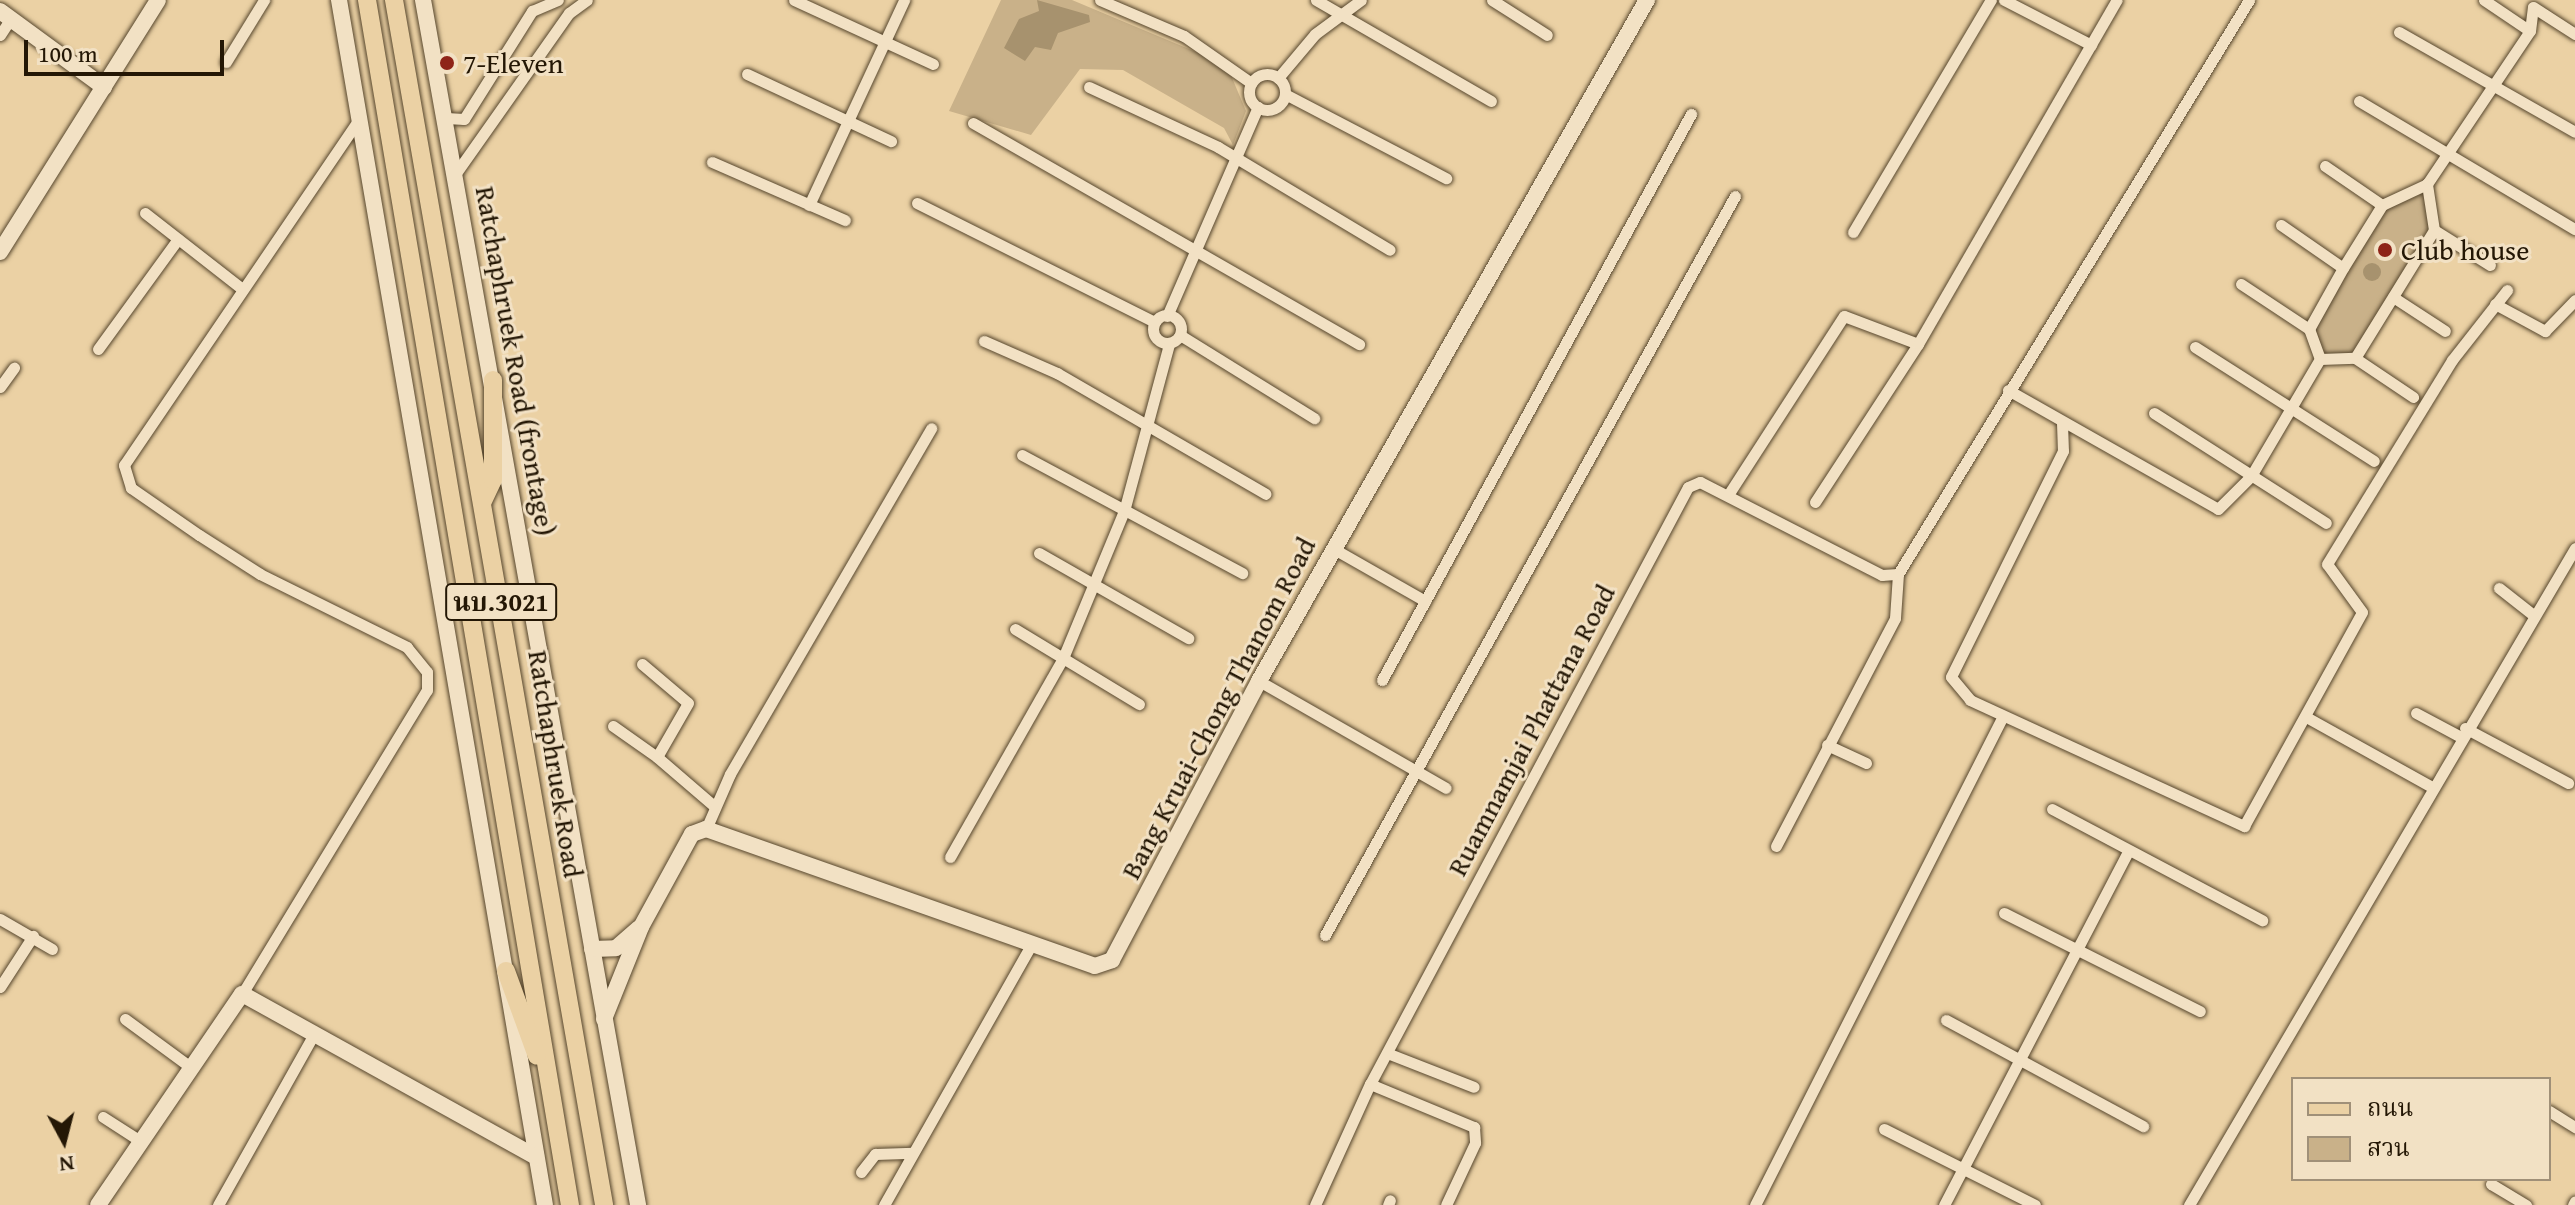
<!DOCTYPE html>
<meta charset="utf-8">
<style>
body{margin:0}
#map{position:relative;width:2575px;height:1205px;overflow:hidden;background:#ebd1a4;font-family:"Gentium Book Plus","Noto Serif Thai",serif}
div>[style]{position:absolute}
[style*='--x']{left:calc(var(--x)*1px);top:calc(var(--y)*1px);width:calc(var(--w)*1px);rotate:calc(var(--a)*1deg)}
.green>*{inset:0;background:#c9b189}
.water>*{inset:0;background:#a7926e}
.round{border-radius:50%}
.roads{filter:drop-shadow(0 0 2px #56462d) drop-shadow(0 0 2px #56462d)}
.street>*{height:11px;margin:-5.5px;padding:0 5.5px;transform-origin:5.5px;border-radius:5.5px;background:#f2e1c4}
.street>.ring{margin:-5.5px;padding:0;box-sizing:content-box;background:none;border:11px solid #f2e1c4;border-radius:50%}
.secondary>*{height:16px;margin:-8px;padding:0 8px;transform-origin:8px;border-radius:8px;background:#f2e1c4}
.primary>*{height:18px;margin:-9px;padding:0 9px;transform-origin:9px;border-radius:9px;background:#ebd1a4}
.dots>*{width:22px;height:22px;translate:-50% -50%;box-sizing:border-box;border:4px solid #f2e1c4;border-radius:50%}
span{translate:-50% -50%;white-space:nowrap;text-align:center;line-height:1.15;-webkit-text-stroke:6px #f2e1c4;paint-order:stroke}
.shield-label span{padding:2px 6px;background:#f2e1c4;border:2px solid;border-radius:6px;-webkit-text-stroke-width:0}
.shield-label{font-size:26px;color:#241705;font-weight:700}
.poi-label{font-size:28px;color:#241705}
.left{translate:0 -50%;text-align:left}
.street-label{font-size:28px;color:#241705}
.legend{position:absolute;left:2291px;top:1077px;width:260px;height:104px;box-sizing:border-box;background:#f2e1c4;border:2px solid #a09078;margin:0;padding:10px 14px;list-style:none;font-size:24px;color:#241705}
.legend li{display:flex;align-items:center;gap:16px;height:40px}
.legend b{width:40px;border:2px solid #a09078}
.north{position:absolute;left:24px;top:1101px;width:80px;height:80px;-webkit-text-stroke:6px #f2e1c4;paint-order:stroke;rotate:173deg;font-size:22px;font-weight:700;line-height:32px;text-align:center;color:#241705}
.north::after{content:'';display:block;margin:auto;width:28px;height:36px;background:#241705;clip-path:polygon(50% 0,100% 100%,50% 72%,0 100%)}
.scale{position:absolute;left:24px;top:40px;width:200px;height:36px;box-sizing:border-box;border:4px solid #241705;border-top:0;padding-left:10px;font-size:24px;line-height:28px;white-space:nowrap;color:#241705;-webkit-text-stroke:6px #f2e1c4;paint-order:stroke}
</style>
<div id="map">
<div class="green">
<div style="clip-path:polygon(1001px 0,1072px 0,1208px 57px,1230px 73px,1246px 111px,1233px 145px,1224px 128px,1123px 70px,1080px 69px,1031px 135px,949px 111px)"></div>
<div style="clip-path:polygon(2427px 184px,2434px 230px,2355px 358px,2320px 359px,2309px 329px,2382px 205px)"></div>
</div>
<div class="water">
<div style="clip-path:polygon(1037px 0,1089px 15px,1090px 22px,1058px 33px,1051px 50px,1035px 47px,1025px 61px,1004px 48px,1019px 19px,1039px 11px)"></div>
<div class="round" style="left:2363px;top:263px;width:18px;height:18px"></div>
</div>
<div class="roads">
<div class="street">
<div style="--x:794;--y:0;--w:153;--a:24.7"></div>
<div style="--x:1100;--y:0;--w:91;--a:23.2"></div>
<div style="--x:1184;--y:36;--w:82;--a:35"></div>
<div style="--x:1316;--y:0;--w:202;--a:30"></div>
<div style="--x:1492;--y:0;--w:65;--a:32.5"></div>
<div style="--x:2004;--y:0;--w:98;--a:27.3"></div>
<div style="--x:2484;--y:0;--w:55;--a:34"></div>
<div style="--x:2399;--y:32;--w:202;--a:29.6"></div>
<div style="--x:0;--y:35;--w:17;--a:-57"></div>
<div style="--x:226;--y:62;--w:73;--a:-58.5"></div>
<div style="--x:747;--y:74;--w:159;--a:25"></div>
<div class="ring" style="left:1249px;top:74px;width:25px;height:25px"></div>
<div style="--x:1278;--y:78;--w:57;--a:-49.9"></div>
<div style="--x:1315;--y:34;--w:57;--a:-36.5"></div>
<div style="--x:1089;--y:87;--w:142;--a:24.9"></div>
<div style="--x:1218;--y:147;--w:200;--a:30.9"></div>
<div style="--x:1285;--y:94;--w:182;--a:27.6"></div>
<div style="--x:2359;--y:101;--w:251;--a:30.7"></div>
<div style="--x:446;--y:118;--w:18;--a:3"></div>
<div style="--x:464;--y:119;--w:128;--a:-57.8"></div>
<div style="--x:532;--y:11;--w:28;--a:-23"></div>
<div style="--x:973;--y:123;--w:445;--a:29.8"></div>
<div style="--x:712;--y:162;--w:145;--a:23.6"></div>
<div style="--x:2325;--y:166;--w:69;--a:34.4"></div>
<div style="--x:456;--y:173;--w:196;--a:-54.8"></div>
<div style="--x:569;--y:13;--w:22;--a:-36"></div>
<div style="--x:917;--y:203;--w:266;--a:26.6"></div>
<div style="--x:809;--y:205;--w:226;--a:-65.1"></div>
<div style="--x:145;--y:213;--w:122;--a:38"></div>
<div style="--x:2281;--y:225;--w:75;--a:34.7"></div>
<div style="--x:2434;--y:230;--w:66;--a:32"></div>
<div style="--x:1853;--y:232;--w:270;--a:-59.3"></div>
<div style="--x:2241;--y:284;--w:82;--a:33.5"></div>
<div style="--x:2393;--y:297;--w:62;--a:33.2"></div>
<div style="--x:2495;--y:304;--w:57;--a:28.4"></div>
<div style="--x:2545;--y:331;--w:43;--a:-45.9"></div>
<div class="ring" style="left:1153px;top:315px;width:17px;height:17px"></div>
<div style="--x:1167;--y:316;--w:228;--a:-66.5"></div>
<div style="--x:1180;--y:335;--w:158;--a:31.8"></div>
<div style="--x:984;--y:341;--w:80;--a:23.7"></div>
<div style="--x:1057;--y:373;--w:241;--a:30.1"></div>
<div style="--x:2195;--y:347;--w:212;--a:32.5"></div>
<div style="--x:98;--y:349;--w:136;--a:-54"></div>
<div style="--x:2355;--y:358;--w:70;--a:33.9"></div>
<div style="--x:2320;--y:359;--w:32;--a:-110"></div>
<div style="--x:2309;--y:329;--w:70;--a:-60.9"></div>
<div style="--x:2343;--y:268;--w:74;--a:-58.2"></div>
<div style="--x:2382;--y:205;--w:50;--a:-25"></div>
<div style="--x:2427;--y:184;--w:184;--a:-56.1"></div>
<div style="--x:2530;--y:31;--w:24;--a:-83"></div>
<div style="--x:2533;--y:7;--w:50;--a:32.7"></div>
<div style="--x:2320;--y:359;--w:35;--a:-2"></div>
<div style="--x:2355;--y:358;--w:150;--a:-58.3"></div>
<div style="--x:2434;--y:230;--w:47;--a:-98.7"></div>
<div style="--x:0;--y:387;--w:24;--a:-54"></div>
<div style="--x:2008;--y:390;--w:241;--a:29.5"></div>
<div style="--x:2218;--y:509;--w:47;--a:-45"></div>
<div style="--x:2251;--y:476;--w:136;--a:-59.5"></div>
<div style="--x:2154;--y:413;--w:204;--a:32.6"></div>
<div style="--x:2062;--y:423;--w:28;--a:88"></div>
<div style="--x:2063;--y:451;--w:252;--a:116.4"></div>
<div style="--x:1951;--y:677;--w:30;--a:50"></div>
<div style="--x:1970;--y:700;--w:302;--a:24.7"></div>
<div style="--x:2244;--y:826;--w:244;--a:-61.1"></div>
<div style="--x:2362;--y:612;--w:59;--a:-126.1"></div>
<div style="--x:2327;--y:564;--w:239;--a:-58.5"></div>
<div style="--x:2452;--y:360;--w:89;--a:-51.8"></div>
<div style="--x:1022;--y:455;--w:250;--a:28.2"></div>
<div style="--x:1728;--y:495;--w:213;--a:-57.1"></div>
<div style="--x:1844;--y:316;--w:79;--a:20.7"></div>
<div style="--x:1815;--y:502;--w:189;--a:-56.9"></div>
<div style="--x:1918;--y:344;--w:397;--a:-60"></div>
<div style="--x:1334;--y:549;--w:105;--a:29.7"></div>
<div style="--x:1039;--y:553;--w:172;--a:29.7"></div>
<div style="--x:2499;--y:588;--w:42;--a:38.2"></div>
<div style="--x:1015;--y:629;--w:145;--a:31.2"></div>
<div style="--x:642;--y:664;--w:60;--a:40.3"></div>
<div style="--x:688;--y:703;--w:62;--a:119.9"></div>
<div style="--x:657;--y:757;--w:75;--a:40.7"></div>
<div style="--x:1382;--y:680;--w:645;--a:-61.37"></div>
<div style="--x:1259;--y:681;--w:215;--a:29.8"></div>
<div style="--x:2416;--y:713;--w:49;--a:28.1"></div>
<div style="--x:2308;--y:718;--w:140;--a:29.1"></div>
<div style="--x:613;--y:726;--w:54;--a:35.2"></div>
<div style="--x:2465;--y:728;--w:117;--a:28.1"></div>
<div style="--x:1827;--y:745;--w:43;--a:24.8"></div>
<div style="--x:2052;--y:809;--w:238;--a:27.9"></div>
<div style="--x:706;--y:829;--w:60;--a:-66.4"></div>
<div style="--x:730;--y:774;--w:400;--a:-59.8"></div>
<div style="--x:1776;--y:846;--w:257;--a:-62.4"></div>
<div style="--x:1895;--y:618;--w:44;--a:-86.1"></div>
<div style="--x:1898;--y:574;--w:673;--a:-58.55"></div>
<div style="--x:950;--y:857;--w:229;--a:-60.4"></div>
<div style="--x:1063;--y:658;--w:159;--a:-67.5"></div>
<div style="--x:1124;--y:511;--w:173;--a:-74.9"></div>
<div style="--x:2004;--y:913;--w:219;--a:26.6"></div>
<div style="--x:0;--y:919;--w:60;--a:30"></div>
<div style="--x:1325;--y:935;--w:845;--a:-60.98"></div>
<div style="--x:0;--y:987;--w:61;--a:-57.1"></div>
<div style="--x:242;--y:994;--w:356;--a:-58.7"></div>
<div style="--x:427;--y:690;--w:18;--a:-90"></div>
<div style="--x:427;--y:672;--w:32;--a:-129"></div>
<div style="--x:407;--y:647;--w:164;--a:-153.6"></div>
<div style="--x:260;--y:574;--w:72;--a:-147.4"></div>
<div style="--x:199;--y:535;--w:83;--a:-145.3"></div>
<div style="--x:131;--y:488;--w:24;--a:-107"></div>
<div style="--x:124;--y:465;--w:415;--a:-55.8"></div>
<div style="--x:125;--y:1019;--w:79;--a:36.3"></div>
<div style="--x:1946;--y:1020;--w:224;--a:28.3"></div>
<div style="--x:1387;--y:1053;--w:93;--a:21.3"></div>
<div style="--x:1370;--y:1084;--w:113;--a:22.5"></div>
<div style="--x:1474;--y:1127;--w:16;--a:86"></div>
<div style="--x:1475;--y:1143;--w:68;--a:115.1"></div>
<div style="--x:2549;--y:1111;--w:31;--a:32"></div>
<div style="--x:103;--y:1117;--w:40;--a:32.9"></div>
<div style="--x:1884;--y:1129;--w:169;--a:26.7"></div>
<div style="--x:861;--y:1172;--w:23;--a:-52"></div>
<div style="--x:875;--y:1154;--w:38;--a:-2"></div>
<div style="--x:2491;--y:1184;--w:41;--a:31"></div>
<div style="--x:218;--y:1205;--w:196;--a:-60.7"></div>
<div style="--x:884;--y:1205;--w:301;--a:-60.5"></div>
<div style="--x:1315;--y:1205;--w:133;--a:-65.6"></div>
<div style="--x:1370;--y:1084;--w:676;--a:-61.96"></div>
<div style="--x:1688;--y:487;--w:13;--a:-23"></div>
<div style="--x:1700;--y:482;--w:204;--a:27.1"></div>
<div style="--x:1882;--y:575;--w:16;--a:-4"></div>
<div style="--x:1388;--y:1205;--w:5;--a:-68"></div>
<div style="--x:1755;--y:1205;--w:548;--a:-63.11"></div>
<div style="--x:1944;--y:1205;--w:398;--a:-62.5"></div>
<div style="--x:2189;--y:1205;--w:762;--a:-59.56"></div>
<div style="--x:2573;--y:1205;--w:4;--a:-63"></div>
</div>
<div class="secondary">
<div style="--x:339;--y:0;--w:1222;--a:80.3"></div>
<div style="--x:423;--y:0;--w:1224;--a:79.88"></div>
<div style="--x:0;--y:11;--w:129;--a:36.2"></div>
<div style="--x:0;--y:252;--w:297;--a:-57.9"></div>
<div style="--x:592;--y:949;--w:24;--a:-2"></div>
<div style="--x:616;--y:948;--w:30;--a:-41"></div>
<div style="--x:604;--y:1019;--w:99;--a:-68.1"></div>
<div style="--x:641;--y:927;--w:106;--a:-61.3"></div>
<div style="--x:692;--y:834;--w:15;--a:-20"></div>
<div style="--x:706;--y:829;--w:412;--a:19.4"></div>
<div style="--x:1095;--y:966;--w:18;--a:-19"></div>
<div style="--x:1112;--y:960;--w:315;--a:-62.2"></div>
<div style="--x:1259;--y:681;--w:784;--a:-60.33"></div>
<div style="--x:98;--y:1205;--w:255;--a:-55.7"></div>
<div style="--x:242;--y:994;--w:336;--a:29"></div>
</div>
<div class="primary">
<div style="--x:367;--y:0;--w:1222;--a:80.44"></div>
<div style="--x:394;--y:0;--w:1223;--a:80.11"></div>
<div style="--x:483;--y:501;--w:23;--a:-65"></div>
<div style="--x:493;--y:480;--w:100;--a:-90"></div>
<div style="--x:506;--y:971;--w:90;--a:70"></div>
</div>
</div>
<div class="dots">
<div style="left:447px;top:63px;background:#8f2418"></div>
<div style="left:2385px;top:250px;background:#8f2418"></div>
</div>
<div class="shield-label">
<span style="left:501px;top:602px">นบ.3021</span>
</div>
<div class="poi-label">
<span class="left" style="left:463px;top:63px">7-Eleven</span>
<span class="left" style="left:2401px;top:250px">Club house</span>
</div>
<div class="street-label">
<span style="left:516px;top:361px;rotate:80deg">Ratchaphruek Road (frontage)</span>
<span style="left:1218px;top:708px;rotate:-62deg">Bang Kruai-Chong Thanom Road</span>
<span style="left:1531px;top:730px;rotate:-62deg">Ruamnamjai Phattana Road</span>
<span style="left:556px;top:764px;rotate:81deg">Ratchaphruek Road</span>
</div>
<ul class="legend">
<li><b style="height:10px;background:#ebd1a4"></b>ถนน</li>
<li><b style="height:22px;background:#c9b189"></b>สวน</li>
</ul>
<div class="north">N</div>
<div class="scale">100 m</div>
</div>
